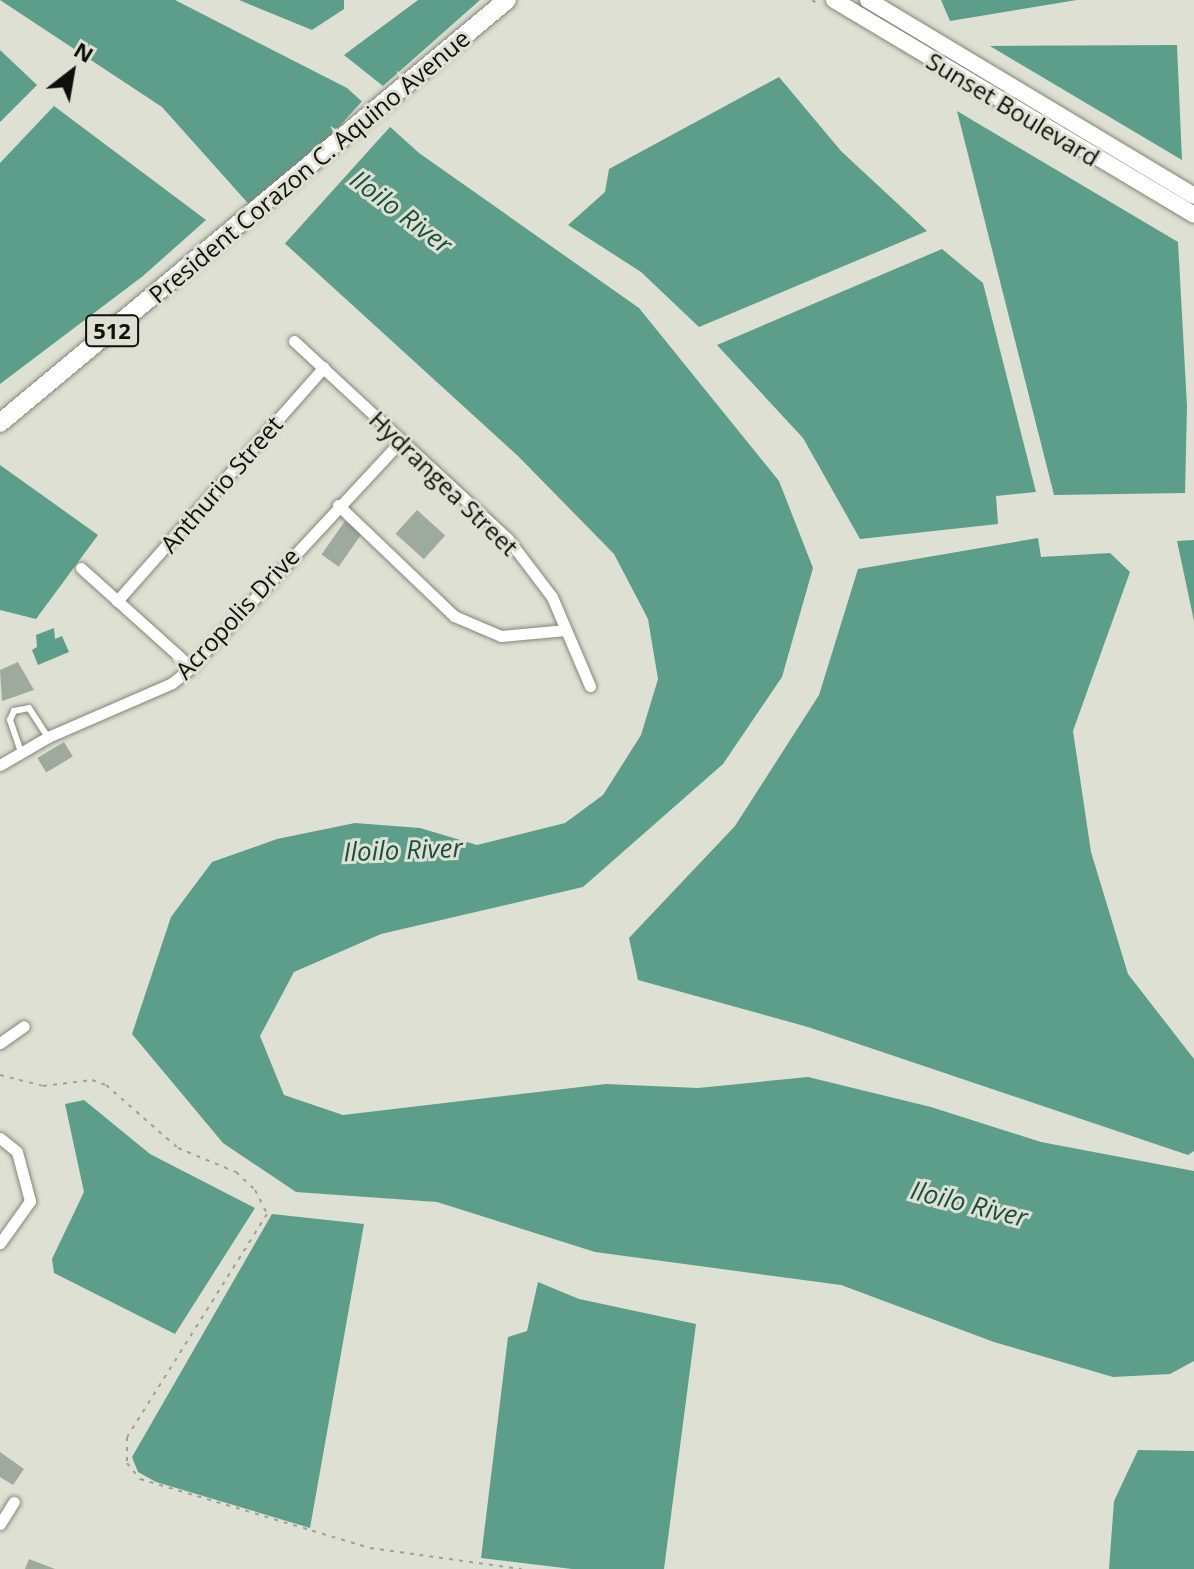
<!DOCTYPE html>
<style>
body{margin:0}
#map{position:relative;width:1194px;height:1569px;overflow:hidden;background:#dde0d2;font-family:"Open Sans",sans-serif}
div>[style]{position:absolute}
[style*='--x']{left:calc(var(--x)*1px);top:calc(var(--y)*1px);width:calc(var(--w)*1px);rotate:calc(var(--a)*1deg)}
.water>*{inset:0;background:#5d9e8b}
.pier>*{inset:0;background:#dde0d2;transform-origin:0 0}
.building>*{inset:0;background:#9faa9e;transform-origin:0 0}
.path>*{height:2px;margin-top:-1px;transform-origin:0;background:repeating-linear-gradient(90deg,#9fa196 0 4px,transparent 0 10px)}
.roads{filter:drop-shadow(0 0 2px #838678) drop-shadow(0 0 2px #838678)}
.lane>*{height:6px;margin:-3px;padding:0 3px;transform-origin:3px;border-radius:3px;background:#fff}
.street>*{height:11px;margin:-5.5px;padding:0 5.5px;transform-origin:5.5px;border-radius:5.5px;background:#fff}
.secondary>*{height:16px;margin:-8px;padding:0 8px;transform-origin:8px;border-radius:8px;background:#fff}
.primary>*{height:18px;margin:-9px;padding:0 9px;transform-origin:9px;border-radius:9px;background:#fff}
span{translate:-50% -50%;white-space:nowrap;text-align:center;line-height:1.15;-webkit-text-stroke:6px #dde0d2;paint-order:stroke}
.shield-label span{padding:2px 6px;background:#dde0d2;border:2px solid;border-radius:6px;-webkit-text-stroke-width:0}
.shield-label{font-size:22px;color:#0f100b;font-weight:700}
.street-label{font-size:24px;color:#0f100b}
.water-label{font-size:26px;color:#184f40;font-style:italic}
.north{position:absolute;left:32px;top:32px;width:80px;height:80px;-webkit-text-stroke:6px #dde0d2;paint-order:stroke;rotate:31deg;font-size:22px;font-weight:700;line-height:32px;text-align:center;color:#0f100b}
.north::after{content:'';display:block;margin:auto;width:28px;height:36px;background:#0f100b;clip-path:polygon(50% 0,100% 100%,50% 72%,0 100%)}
</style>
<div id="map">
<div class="water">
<div style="clip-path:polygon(0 0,175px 0,347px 88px,419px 153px,639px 308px,779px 481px,813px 568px,782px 677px,723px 764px,583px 887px,381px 934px,294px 972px,260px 1036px,284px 1095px,343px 1115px,606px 1084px,698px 1088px,808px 1077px,931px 1107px,1041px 1142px,1194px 1171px,1194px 1361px,1170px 1374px,1113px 1377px,994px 1342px,841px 1285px,595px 1252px,437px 1202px,296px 1192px,223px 1143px,132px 1034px,171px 917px,212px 862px,277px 839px,355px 823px,420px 828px,477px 845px,565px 823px,603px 795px,641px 735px,658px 679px,648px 619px,614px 554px,518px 456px,280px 239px,162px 107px)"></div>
<div style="clip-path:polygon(239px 0,344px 0,344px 9px,312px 30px)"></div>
<div style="clip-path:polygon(418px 0,480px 0,383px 86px,344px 55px)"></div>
<div style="clip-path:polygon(941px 0,1077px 0,950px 21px)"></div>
<div style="clip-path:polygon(1177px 45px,1182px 160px,990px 46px)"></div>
<div style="clip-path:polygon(0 50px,37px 85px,0 122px)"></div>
<div style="clip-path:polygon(779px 77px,841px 151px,927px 231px,699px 327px,641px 272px,568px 225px,605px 192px,609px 169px)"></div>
<div style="clip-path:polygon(54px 106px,206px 220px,143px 276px,0 384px,0 163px)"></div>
<div style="clip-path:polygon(957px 111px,1178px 242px,1187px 406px,1185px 493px,1054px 495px)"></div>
<div style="clip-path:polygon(942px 249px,983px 283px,1036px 492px,996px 496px,998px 524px,860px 539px,803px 438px,717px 345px)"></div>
<div style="clip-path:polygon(0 465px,98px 535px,36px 619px,0 610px)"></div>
<div style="clip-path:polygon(1038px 538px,1041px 557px,1110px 553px,1130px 572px,1073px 731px,1091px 852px,1128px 974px,1194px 1059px,1194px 1151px,1188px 1155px,808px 1027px,638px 980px,629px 938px,735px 826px,819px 695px,858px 569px)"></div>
<div style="clip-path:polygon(1194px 540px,1194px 621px,1177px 541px)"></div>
<div style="clip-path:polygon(54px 628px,55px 639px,62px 636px,69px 652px,38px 665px,32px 650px,37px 647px,36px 635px)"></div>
<div style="clip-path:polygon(84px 1100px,150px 1154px,255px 1208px,175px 1334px,54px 1273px,52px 1259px,84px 1192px,65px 1104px)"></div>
<div style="clip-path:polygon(272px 1214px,364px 1224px,310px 1528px,156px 1482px,138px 1472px,132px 1457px)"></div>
<div style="clip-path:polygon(538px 1282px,579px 1299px,696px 1324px,664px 1569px,572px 1569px,481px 1558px,508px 1337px,527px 1331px)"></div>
<div style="clip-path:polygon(1138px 1450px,1194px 1451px,1194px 1569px,1109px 1569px,1114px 1501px)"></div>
</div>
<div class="pier">
<div style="left:364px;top:99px;width:38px;height:161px;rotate:42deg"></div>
</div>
<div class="building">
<div style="left:417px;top:510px;width:38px;height:32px;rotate:42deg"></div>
<div style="left:345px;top:521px;width:21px;height:41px;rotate:35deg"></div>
<div style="clip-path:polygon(18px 662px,34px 690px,2px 701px,0 670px)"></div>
<div style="left:64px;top:742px;width:17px;height:31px;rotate:59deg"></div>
<div style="clip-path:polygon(0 1452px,24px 1469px,13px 1485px,0 1477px)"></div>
<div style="clip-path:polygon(29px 1559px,55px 1569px,25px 1569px)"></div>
</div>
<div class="path">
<div style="--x:812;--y:0;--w:7;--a:34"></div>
<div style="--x:0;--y:1075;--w:44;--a:14.3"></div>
<div style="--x:43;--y:1086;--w:49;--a:-7"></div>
<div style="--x:92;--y:1080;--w:15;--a:20"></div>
<div style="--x:106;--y:1085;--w:96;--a:41.2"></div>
<div style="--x:178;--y:1148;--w:63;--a:22.5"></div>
<div style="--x:236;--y:1172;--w:26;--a:43"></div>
<div style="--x:255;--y:1190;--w:27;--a:63"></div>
<div style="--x:267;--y:1214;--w:263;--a:122.1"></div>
<div style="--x:127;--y:1437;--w:26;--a:90"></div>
<div style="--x:127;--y:1463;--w:21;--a:51"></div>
<div style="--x:140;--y:1479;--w:240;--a:16.7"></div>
<div style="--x:370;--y:1548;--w:153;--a:7.9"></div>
</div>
<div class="roads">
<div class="lane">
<div style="--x:21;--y:752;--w:34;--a:-109"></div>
<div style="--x:10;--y:720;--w:10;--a:-66"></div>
<div style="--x:14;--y:711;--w:15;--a:-11"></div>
<div style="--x:29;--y:708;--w:35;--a:57"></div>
</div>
<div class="street">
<div style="--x:294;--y:341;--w:292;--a:42.8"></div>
<div style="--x:508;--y:539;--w:73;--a:52.8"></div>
<div style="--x:552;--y:597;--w:97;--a:66.9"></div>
<div style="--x:338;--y:505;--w:161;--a:43.7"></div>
<div style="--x:454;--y:616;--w:51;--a:23.1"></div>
<div style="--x:501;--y:636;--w:65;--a:-5.3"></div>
<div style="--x:81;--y:568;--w:148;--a:42"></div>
<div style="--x:117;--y:601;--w:312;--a:-48.5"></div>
<div style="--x:0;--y:765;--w:56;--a:-30.3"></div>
<div style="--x:48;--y:737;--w:135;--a:-23.5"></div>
<div style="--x:172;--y:683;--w:21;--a:-39"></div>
<div style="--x:188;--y:670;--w:313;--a:-47.1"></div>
<div style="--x:0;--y:1043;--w:29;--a:-35"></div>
<div style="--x:0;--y:1138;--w:22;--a:39"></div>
<div style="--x:17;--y:1152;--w:51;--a:75.1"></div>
<div style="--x:30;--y:1201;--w:52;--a:125.5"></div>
<div style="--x:0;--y:1524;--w:26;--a:-58"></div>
</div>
<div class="secondary">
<div style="--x:834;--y:0;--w:419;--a:30.8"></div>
<div style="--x:868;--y:0;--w:380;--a:31"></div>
</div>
<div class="primary">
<div style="--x:0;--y:423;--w:660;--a:-39.84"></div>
</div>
</div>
<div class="shield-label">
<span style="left:112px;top:331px">512</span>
</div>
<div class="street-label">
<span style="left:1013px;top:109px;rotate:31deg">Sunset Boulevard</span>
<span style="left:309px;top:166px;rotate:-40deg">President Corazon C. Aquino Avenue</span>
<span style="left:444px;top:483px;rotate:44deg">Hydrangea Street</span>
<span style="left:221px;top:484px;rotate:-49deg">Anthurio Street</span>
<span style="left:237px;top:613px;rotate:-47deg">Acropolis Drive</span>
</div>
<div class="water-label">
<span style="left:401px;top:212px;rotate:37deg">Iloilo River</span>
<span style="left:403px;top:850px;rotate:-2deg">Iloilo River</span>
<span style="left:969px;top:1204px;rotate:14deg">Iloilo River</span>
</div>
<div class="north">N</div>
</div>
